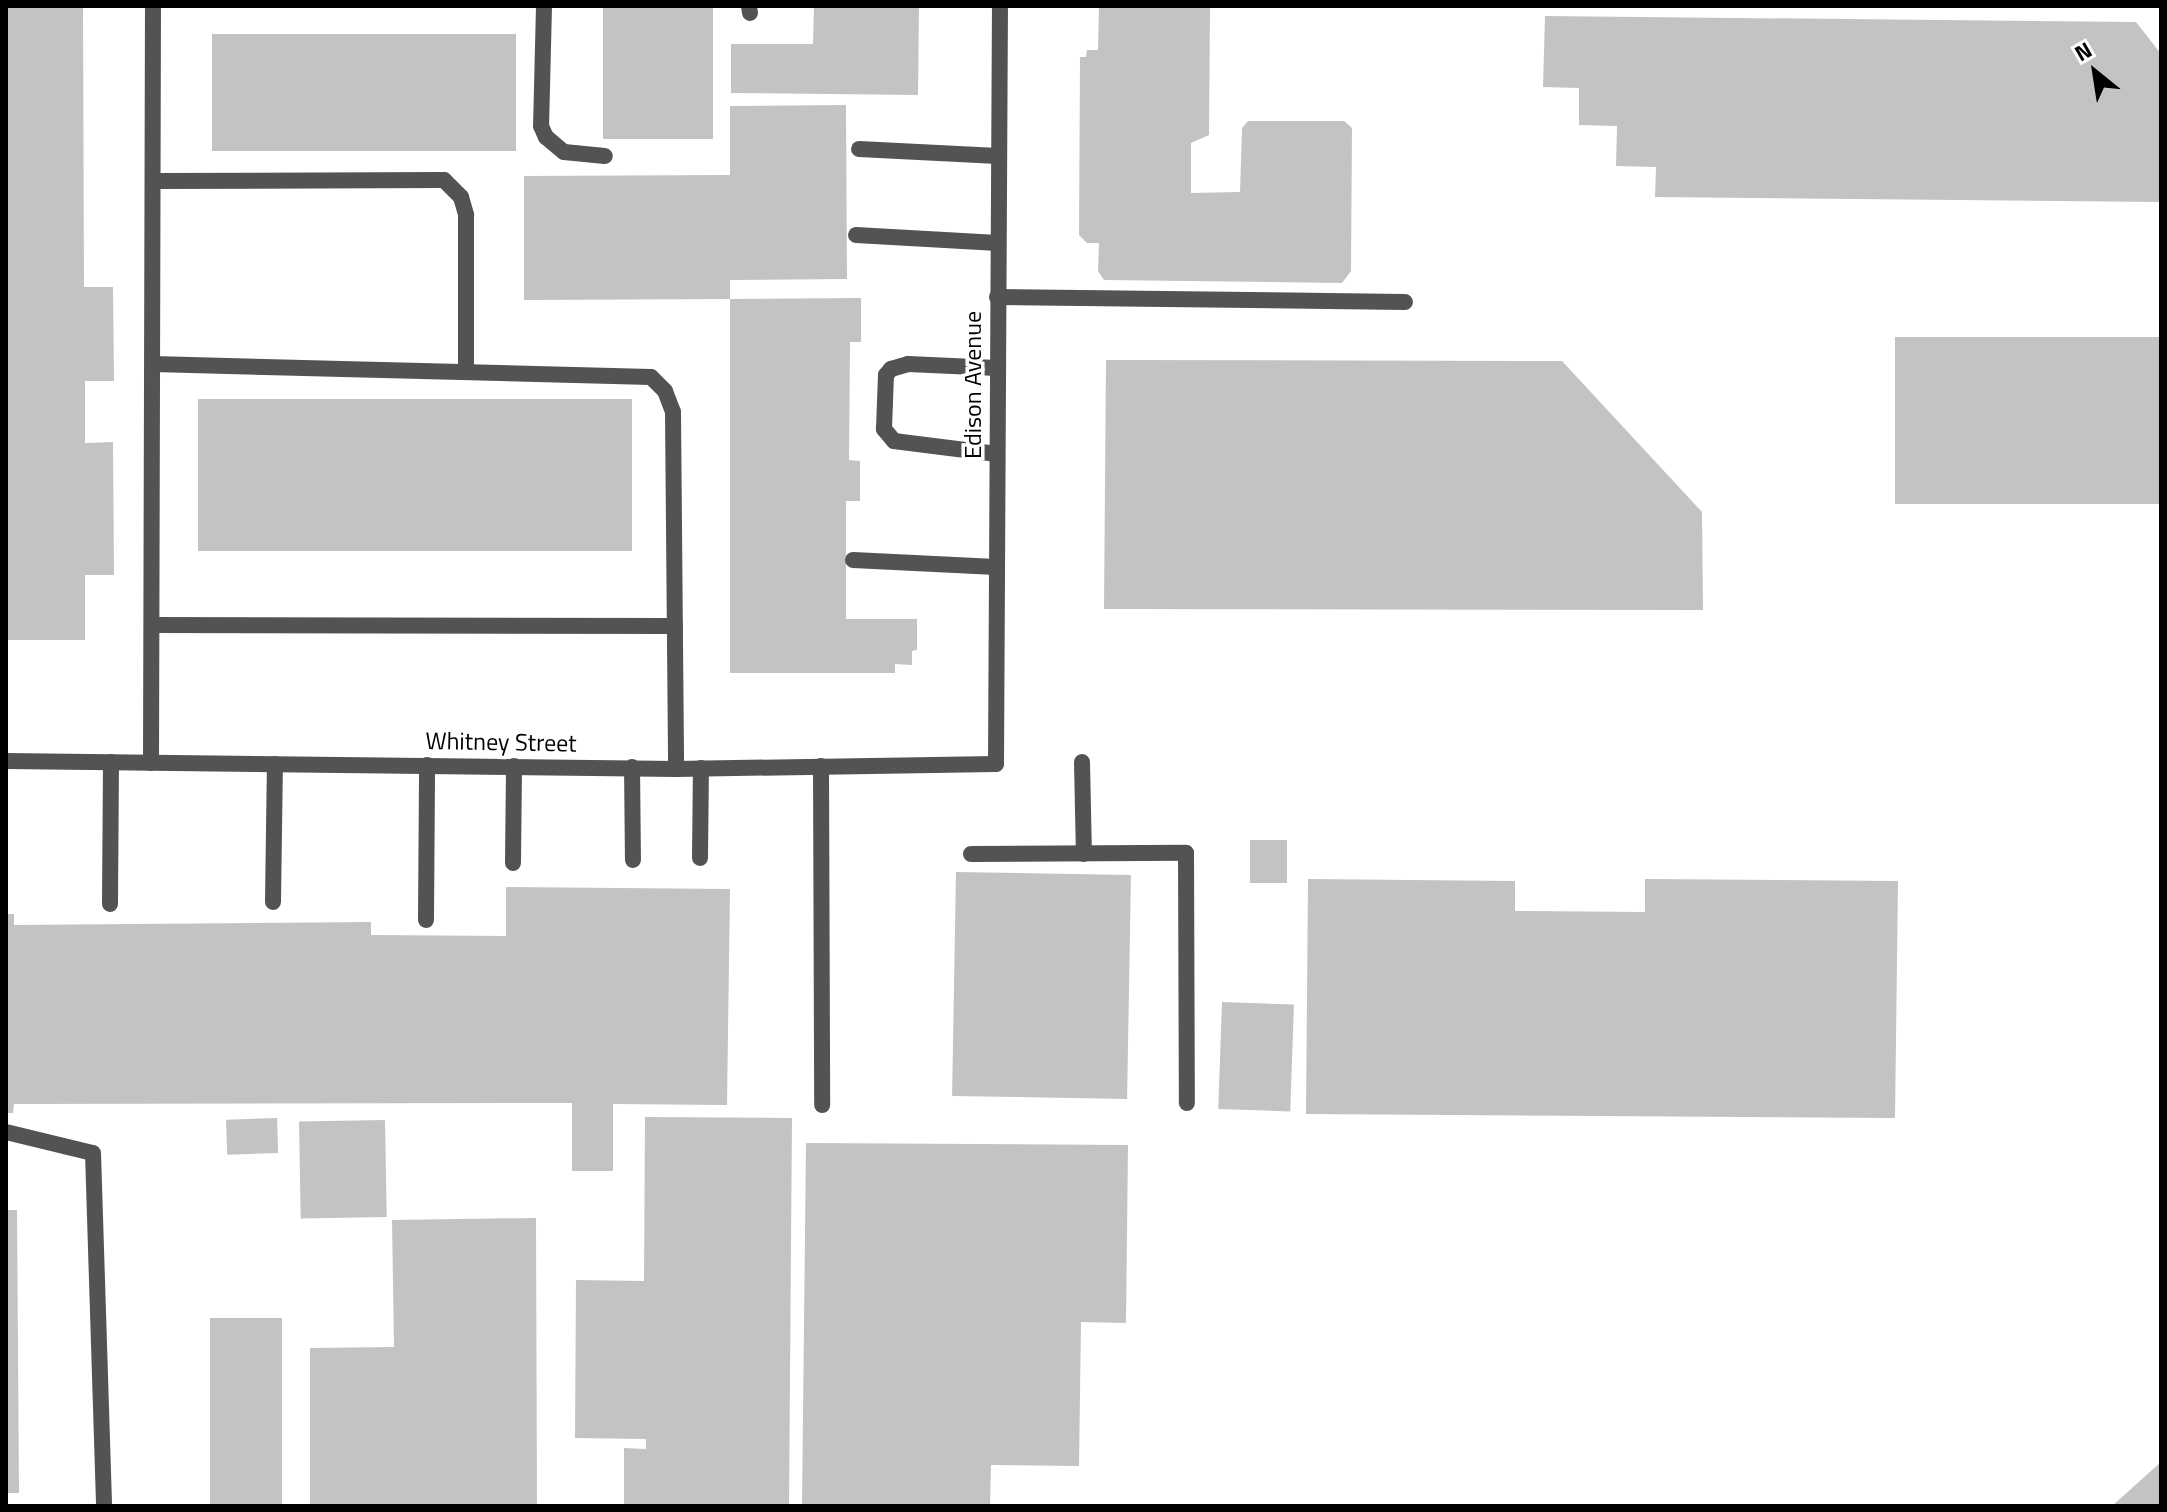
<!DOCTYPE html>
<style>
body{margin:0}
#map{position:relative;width:2167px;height:1512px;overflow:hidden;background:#fff;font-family:"Titillium Web",sans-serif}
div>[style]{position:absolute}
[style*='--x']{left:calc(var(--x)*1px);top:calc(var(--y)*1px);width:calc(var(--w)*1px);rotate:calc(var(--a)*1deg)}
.building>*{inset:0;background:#c3c3c3;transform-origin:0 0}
.service>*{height:16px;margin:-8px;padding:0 8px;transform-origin:8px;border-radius:8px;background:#535353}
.minor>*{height:16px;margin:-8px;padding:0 8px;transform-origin:8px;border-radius:8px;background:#535353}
span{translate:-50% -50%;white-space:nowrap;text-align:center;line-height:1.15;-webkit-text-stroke:7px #fff;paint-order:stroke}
.street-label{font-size:24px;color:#000}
.frame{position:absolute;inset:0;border:8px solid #000;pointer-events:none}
.north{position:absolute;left:2055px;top:32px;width:80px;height:80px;-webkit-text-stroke:6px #fff;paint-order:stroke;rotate:330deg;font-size:22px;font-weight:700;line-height:32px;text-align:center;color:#000}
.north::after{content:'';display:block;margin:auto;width:28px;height:36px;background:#000;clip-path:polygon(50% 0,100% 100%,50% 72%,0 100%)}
</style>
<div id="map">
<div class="building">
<div style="clip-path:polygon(6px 6px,83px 6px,84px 287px,113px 287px,114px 381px,85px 381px,85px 443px,113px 442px,114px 575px,85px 575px,85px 640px,6px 640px)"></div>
<div style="left:603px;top:6px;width:110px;height:133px"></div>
<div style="clip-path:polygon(814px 6px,919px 6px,918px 95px,731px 93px,731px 44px,813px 44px)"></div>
<div style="clip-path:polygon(1099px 6px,1210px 6px,1209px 135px,1191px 143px,1191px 193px,1240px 192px,1242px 128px,1248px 121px,1344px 121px,1352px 128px,1351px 271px,1342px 283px,1104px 280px,1098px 271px,1099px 243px,1087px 243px,1079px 235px,1080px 57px,1086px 57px,1087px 50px,1098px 50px)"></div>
<div style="clip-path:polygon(1545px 16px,2136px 22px,2161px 54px,2161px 202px,1655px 197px,1656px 167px,1616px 166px,1617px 126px,1579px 125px,1579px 88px,1543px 87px)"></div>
<div style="left:212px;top:34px;width:304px;height:117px"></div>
<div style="clip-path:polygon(846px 105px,847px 279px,730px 280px,730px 299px,861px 298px,861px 342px,850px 342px,849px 460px,860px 461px,860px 501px,846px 501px,846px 619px,917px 619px,917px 650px,912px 651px,912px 665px,895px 664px,895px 673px,730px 673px,730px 299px,524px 300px,524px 176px,730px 175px,730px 106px)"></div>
<div style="left:1895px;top:337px;width:266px;height:167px"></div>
<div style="clip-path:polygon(1106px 360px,1562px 361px,1702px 512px,1703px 610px,1104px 609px)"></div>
<div style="left:198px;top:399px;width:434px;height:152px"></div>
<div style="left:1250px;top:840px;width:37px;height:43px"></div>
<div style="left:956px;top:872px;width:175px;height:224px;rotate:1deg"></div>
<div style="clip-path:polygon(1308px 879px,1515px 881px,1515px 911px,1645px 912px,1645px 879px,1898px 881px,1895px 1118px,1306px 1114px)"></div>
<div style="clip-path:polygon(506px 887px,730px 889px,727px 1105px,613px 1104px,613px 1171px,572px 1171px,572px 1103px,14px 1104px,13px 1113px,6px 1113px,6px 914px,14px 914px,14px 925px,371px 922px,371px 935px,506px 936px)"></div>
<div style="left:1222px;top:1002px;width:72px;height:107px;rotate:2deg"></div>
<div style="clip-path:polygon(645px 1117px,792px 1118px,789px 1506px,624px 1506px,624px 1448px,646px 1449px,646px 1439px,575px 1438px,576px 1280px,644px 1281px)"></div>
<div style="left:277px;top:1118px;width:35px;height:51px;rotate:88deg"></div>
<div style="left:385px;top:1120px;width:97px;height:86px;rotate:89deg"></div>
<div style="clip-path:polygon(806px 1143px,1128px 1145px,1126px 1323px,1081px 1322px,1079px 1466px,991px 1465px,990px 1506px,802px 1506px)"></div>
<div style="clip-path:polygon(6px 1210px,17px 1210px,19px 1493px,6px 1493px)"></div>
<div style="clip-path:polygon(536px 1218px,537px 1506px,310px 1506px,310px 1348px,394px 1347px,392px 1220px)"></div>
<div style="left:282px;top:1318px;width:188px;height:72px;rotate:90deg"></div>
<div style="clip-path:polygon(2161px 1462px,2161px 1506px,2112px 1506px)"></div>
</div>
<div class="service">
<div style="--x:544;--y:6;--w:120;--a:91.4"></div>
<div style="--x:541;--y:126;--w:12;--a:66"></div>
<div style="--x:546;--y:137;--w:23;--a:40"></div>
<div style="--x:564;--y:152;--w:41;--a:5.6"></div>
<div style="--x:749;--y:6;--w:7;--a:82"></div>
<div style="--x:859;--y:149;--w:139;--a:2.9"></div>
<div style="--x:153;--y:181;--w:291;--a:-0.2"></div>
<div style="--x:444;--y:180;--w:24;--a:45"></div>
<div style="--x:461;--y:197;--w:19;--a:74"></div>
<div style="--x:466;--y:215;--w:157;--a:90"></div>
<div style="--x:856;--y:235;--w:142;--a:3.2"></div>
<div style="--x:997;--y:297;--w:408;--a:0.7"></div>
<div style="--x:153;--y:364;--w:498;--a:1.5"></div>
<div style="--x:651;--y:377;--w:20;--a:45"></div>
<div style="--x:665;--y:391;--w:22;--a:69"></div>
<div style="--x:673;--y:412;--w:357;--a:89.5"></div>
<div style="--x:997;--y:454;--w:104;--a:-172.8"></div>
<div style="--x:894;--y:441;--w:16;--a:-130"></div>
<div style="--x:884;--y:429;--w:54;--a:-87.9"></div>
<div style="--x:886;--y:375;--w:8;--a:-50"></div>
<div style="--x:891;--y:369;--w:18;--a:-16"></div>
<div style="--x:908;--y:364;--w:89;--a:2.6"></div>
<div style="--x:853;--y:560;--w:143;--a:2.8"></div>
<div style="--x:152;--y:625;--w:523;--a:0.11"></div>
<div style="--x:1082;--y:762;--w:92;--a:88.8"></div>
<div style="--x:151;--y:763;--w:757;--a:-89.85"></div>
<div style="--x:821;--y:766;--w:339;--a:89.8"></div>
<div style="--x:632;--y:767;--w:93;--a:89.4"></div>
<div style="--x:971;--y:854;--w:215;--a:-0.3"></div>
<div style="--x:1186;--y:853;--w:250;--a:89.8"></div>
<div style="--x:700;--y:858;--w:90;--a:-89.4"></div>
<div style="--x:513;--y:863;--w:97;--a:-89.4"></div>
<div style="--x:273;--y:902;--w:138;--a:-89.2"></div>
<div style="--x:110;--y:904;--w:142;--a:-89.6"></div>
<div style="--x:426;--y:920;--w:155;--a:-89.6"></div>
<div style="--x:6;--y:1132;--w:89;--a:13.6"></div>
<div style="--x:93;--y:1153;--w:353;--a:88.2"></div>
</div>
<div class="minor">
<div style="--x:6;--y:761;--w:670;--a:0.68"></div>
<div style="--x:676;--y:769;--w:320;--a:-0.9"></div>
<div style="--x:996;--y:764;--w:758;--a:-89.7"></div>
</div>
<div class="street-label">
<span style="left:973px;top:385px;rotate:-90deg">Edison Avenue</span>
<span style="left:501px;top:742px;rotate:1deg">Whitney Street</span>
</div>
<div class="frame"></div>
<div class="north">N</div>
</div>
